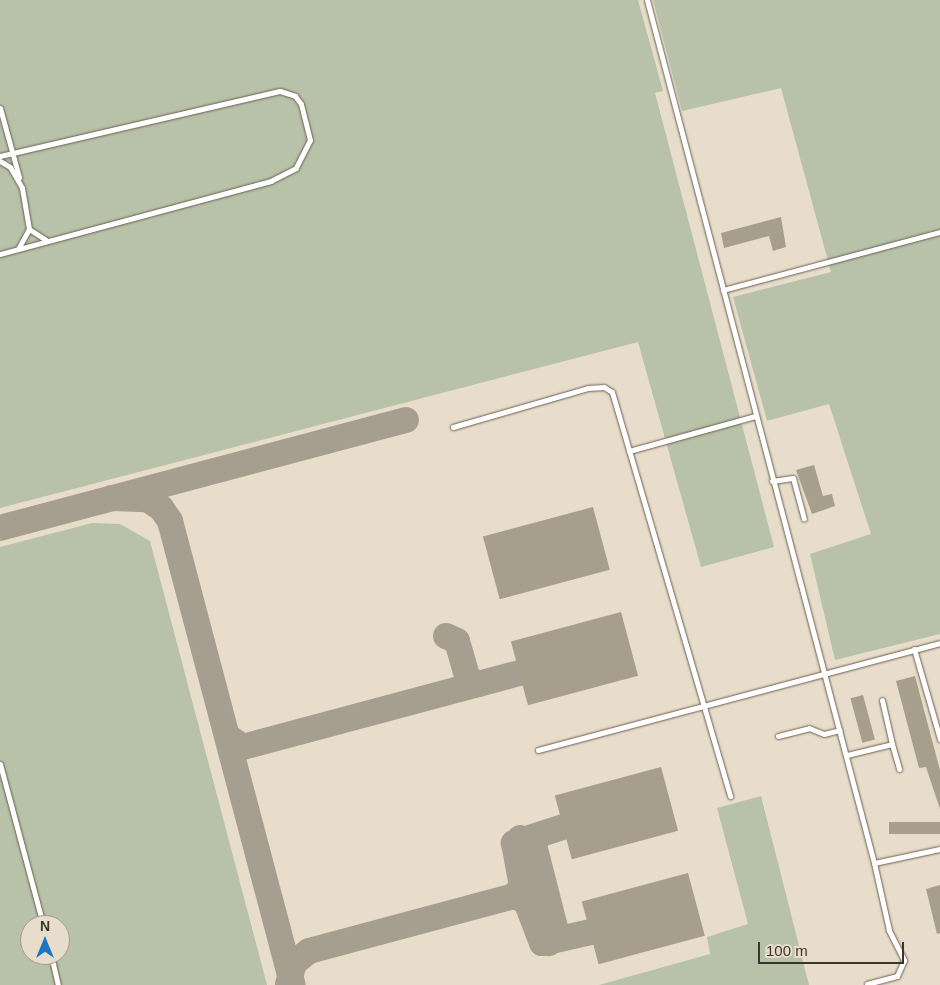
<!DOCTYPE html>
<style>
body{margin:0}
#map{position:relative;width:940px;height:985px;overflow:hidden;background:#e8ddca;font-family:Arial,sans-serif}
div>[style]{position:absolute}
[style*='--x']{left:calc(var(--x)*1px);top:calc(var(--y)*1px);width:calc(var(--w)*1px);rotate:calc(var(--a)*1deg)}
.green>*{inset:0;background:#b8c2a8}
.taxiway>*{height:26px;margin:-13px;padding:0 13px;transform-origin:13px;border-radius:13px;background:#a69e8f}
.building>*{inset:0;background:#a89e8c;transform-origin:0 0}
.roads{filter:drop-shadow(0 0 1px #6a6050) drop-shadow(0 0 1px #6a6050)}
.service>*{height:5px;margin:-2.5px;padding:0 2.5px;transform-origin:2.5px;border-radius:2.5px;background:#fff}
span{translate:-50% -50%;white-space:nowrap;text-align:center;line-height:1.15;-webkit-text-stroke:4px #e8ddca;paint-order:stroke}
.north{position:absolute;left:20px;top:915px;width:50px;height:50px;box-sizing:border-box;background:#e8ddca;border:1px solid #a29a8b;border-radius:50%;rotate:0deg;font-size:14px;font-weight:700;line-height:20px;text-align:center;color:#39352d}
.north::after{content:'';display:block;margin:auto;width:18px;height:22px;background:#1977c4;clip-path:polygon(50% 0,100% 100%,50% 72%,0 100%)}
.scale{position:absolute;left:758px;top:942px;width:146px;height:22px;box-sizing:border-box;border:2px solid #39352d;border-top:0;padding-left:6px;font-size:15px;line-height:18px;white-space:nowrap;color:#39352d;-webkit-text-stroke:4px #e8ddca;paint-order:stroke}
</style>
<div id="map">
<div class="green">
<div style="clip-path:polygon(0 0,638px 0,663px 91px,655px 93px,774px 547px,701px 567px,638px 342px,0 508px)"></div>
<div style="clip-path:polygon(653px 0,940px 0,940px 634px,835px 660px,810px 554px,871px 534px,829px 404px,767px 421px,733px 297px,831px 272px,781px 88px,682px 111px)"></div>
<div style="clip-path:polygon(evenodd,92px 523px,120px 524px,150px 541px,267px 985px,0 985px,0 547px,92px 523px,30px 925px,60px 925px,60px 955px,30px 955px,30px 925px)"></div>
<div style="clip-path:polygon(761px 796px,809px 985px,599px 985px,710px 954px,707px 937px,748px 924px,717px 808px)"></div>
</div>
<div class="taxiway">
<div style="--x:112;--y:498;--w:35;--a:2"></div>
<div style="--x:147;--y:499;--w:17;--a:33"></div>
<div style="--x:161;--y:508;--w:16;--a:55"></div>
<div style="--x:170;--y:521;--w:480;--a:75.2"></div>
<div style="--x:0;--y:528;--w:420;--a:-14.9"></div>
<div style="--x:446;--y:636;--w:12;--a:24"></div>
<div style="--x:457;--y:641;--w:40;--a:74"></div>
<div style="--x:468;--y:679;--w:12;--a:24"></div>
<div style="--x:227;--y:736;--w:19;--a:35"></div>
<div style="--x:243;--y:747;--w:287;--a:-15"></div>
<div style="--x:563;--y:827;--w:52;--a:161.9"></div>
<div style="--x:514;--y:843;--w:44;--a:79.5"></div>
<div style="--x:522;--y:886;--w:13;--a:129"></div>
<div style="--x:514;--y:896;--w:13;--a:23"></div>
<div style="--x:526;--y:901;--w:45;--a:69.1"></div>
<div style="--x:542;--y:943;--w:50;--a:-12.7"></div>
<div style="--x:520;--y:838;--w:16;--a:27"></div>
<div style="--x:534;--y:845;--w:89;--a:75.7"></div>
<div style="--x:556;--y:931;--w:14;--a:120"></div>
<div style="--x:288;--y:984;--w:22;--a:-74"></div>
<div style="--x:294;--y:963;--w:19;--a:-39"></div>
<div style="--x:309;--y:951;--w:212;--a:-15"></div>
</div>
<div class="building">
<div style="clip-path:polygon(781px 217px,786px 247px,773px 251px,769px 236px,724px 248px,721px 233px)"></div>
<div style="clip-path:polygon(814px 465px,823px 496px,832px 494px,835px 506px,812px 514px,796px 470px)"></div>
<div style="left:593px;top:507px;width:65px;height:114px;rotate:75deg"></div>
<div style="left:621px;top:612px;width:66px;height:114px;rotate:75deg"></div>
<div style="clip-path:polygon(915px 676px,940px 770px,940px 809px,926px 767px,919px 768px,896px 681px)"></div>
<div style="left:863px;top:695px;width:46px;height:13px;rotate:75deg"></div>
<div style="left:661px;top:767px;width:66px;height:110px;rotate:75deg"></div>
<div style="left:940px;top:822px;width:12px;height:51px;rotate:90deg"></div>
<div style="left:688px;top:873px;width:65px;height:110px;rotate:75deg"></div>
<div style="clip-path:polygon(940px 885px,940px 933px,937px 934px,926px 889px)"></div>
</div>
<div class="roads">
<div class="service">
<div style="--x:647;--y:0;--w:892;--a:75.26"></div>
<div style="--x:874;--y:863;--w:67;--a:-12"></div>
<div style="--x:0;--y:108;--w:72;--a:74.6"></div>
<div style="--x:0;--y:156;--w:287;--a:-13.1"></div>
<div style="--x:280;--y:91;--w:16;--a:18"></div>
<div style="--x:295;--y:96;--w:10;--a:53"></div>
<div style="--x:301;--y:104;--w:37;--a:76"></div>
<div style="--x:310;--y:140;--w:31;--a:117"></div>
<div style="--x:296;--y:168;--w:28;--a:153"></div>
<div style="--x:271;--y:181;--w:281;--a:164.9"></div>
<div style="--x:0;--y:161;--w:12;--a:31"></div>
<div style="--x:10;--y:167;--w:24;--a:60"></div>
<div style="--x:22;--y:188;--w:42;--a:80.3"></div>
<div style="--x:29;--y:229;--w:21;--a:119"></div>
<div style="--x:29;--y:229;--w:20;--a:33"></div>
<div style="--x:723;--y:290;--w:225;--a:-15"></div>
<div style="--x:453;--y:427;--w:141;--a:-16.1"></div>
<div style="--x:588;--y:388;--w:16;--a:-4"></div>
<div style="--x:604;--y:387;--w:9;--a:32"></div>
<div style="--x:612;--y:392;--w:421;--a:73.7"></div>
<div style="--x:629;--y:451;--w:131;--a:-15.5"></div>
<div style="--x:772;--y:481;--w:21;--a:-8"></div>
<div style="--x:793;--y:478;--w:42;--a:75"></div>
<div style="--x:914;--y:649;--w:94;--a:73.9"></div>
<div style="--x:778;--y:736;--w:32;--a:-14"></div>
<div style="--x:809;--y:728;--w:16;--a:22"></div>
<div style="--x:824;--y:734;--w:16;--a:-14"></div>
<div style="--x:892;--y:744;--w:26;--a:74"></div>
<div style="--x:538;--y:750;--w:416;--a:-14.9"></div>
<div style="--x:847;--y:755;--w:46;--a:-13.7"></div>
<div style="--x:892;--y:744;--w:45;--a:-102.8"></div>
<div style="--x:0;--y:764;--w:167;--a:75"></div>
<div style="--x:51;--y:955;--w:31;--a:77"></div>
<div style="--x:867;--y:984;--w:31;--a:-15"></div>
<div style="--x:897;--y:976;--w:17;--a:-66"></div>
<div style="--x:904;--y:960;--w:34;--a:-117"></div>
<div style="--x:889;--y:930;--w:69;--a:-102.6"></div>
</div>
</div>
<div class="north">N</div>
<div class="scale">100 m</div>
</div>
